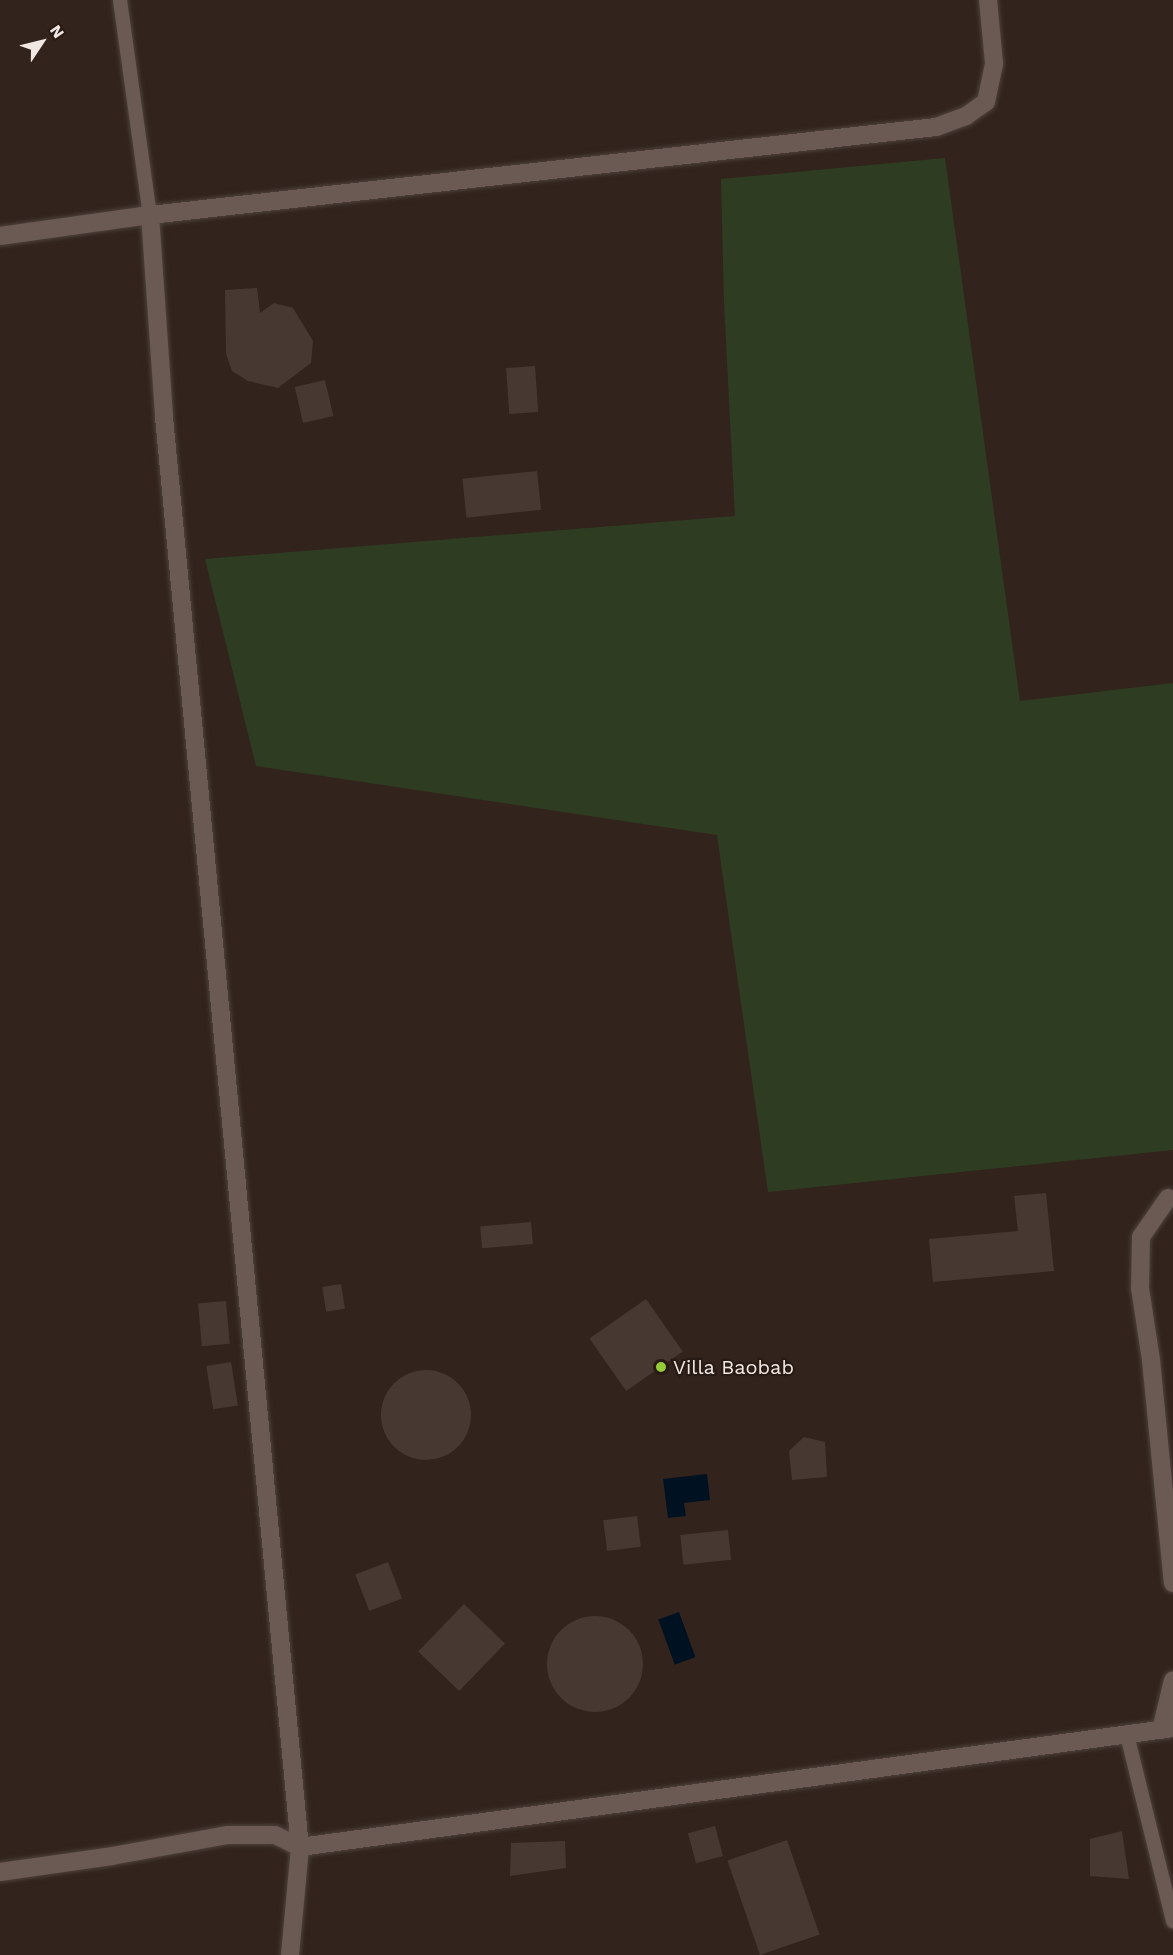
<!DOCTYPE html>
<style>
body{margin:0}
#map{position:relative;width:1173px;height:1955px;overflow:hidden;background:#32241d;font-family:"Work Sans",sans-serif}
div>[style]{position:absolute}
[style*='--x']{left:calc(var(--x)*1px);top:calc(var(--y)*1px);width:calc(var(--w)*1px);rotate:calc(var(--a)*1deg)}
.green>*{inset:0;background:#2e3d22}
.water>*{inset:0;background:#001221;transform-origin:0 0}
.building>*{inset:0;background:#473831;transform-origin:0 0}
.round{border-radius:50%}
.roads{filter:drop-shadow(0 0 2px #4d423c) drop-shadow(0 0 2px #4d423c)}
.lane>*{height:14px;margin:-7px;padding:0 7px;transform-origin:7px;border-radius:7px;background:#6b5a53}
.street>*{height:18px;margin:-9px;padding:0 9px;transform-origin:9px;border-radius:9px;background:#6b5a53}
.dots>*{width:16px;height:16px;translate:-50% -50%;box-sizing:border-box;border:3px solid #281a14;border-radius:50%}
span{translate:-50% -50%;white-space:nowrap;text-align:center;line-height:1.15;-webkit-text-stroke:4.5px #281a14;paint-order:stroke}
.poi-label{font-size:20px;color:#f2e8e3}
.left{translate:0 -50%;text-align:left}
.north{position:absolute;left:12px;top:12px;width:60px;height:60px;-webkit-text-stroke:4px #281a14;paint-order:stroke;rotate:55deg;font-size:16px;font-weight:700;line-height:24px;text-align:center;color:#f2e8e3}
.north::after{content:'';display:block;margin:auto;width:21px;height:27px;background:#f2e8e3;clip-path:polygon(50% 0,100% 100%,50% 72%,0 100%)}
</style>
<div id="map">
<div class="green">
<div style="clip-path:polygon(945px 158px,1020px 701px,1173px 683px,1173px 1150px,768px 1192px,717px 835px,256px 766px,205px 559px,735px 516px,724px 303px,721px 179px)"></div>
</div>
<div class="water">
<div style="clip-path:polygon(707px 1474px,710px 1500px,684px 1503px,686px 1516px,668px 1518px,663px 1479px)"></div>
<div style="left:679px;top:1612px;width:48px;height:22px;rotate:70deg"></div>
</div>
<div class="building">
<div style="clip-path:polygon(257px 288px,260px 313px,274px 303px,293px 308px,313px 341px,311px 363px,278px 388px,248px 381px,232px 371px,226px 354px,225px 290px)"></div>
<div style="left:535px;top:366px;width:46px;height:29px;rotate:86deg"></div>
<div style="left:325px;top:380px;width:37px;height:31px;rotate:77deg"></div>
<div style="left:537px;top:471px;width:39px;height:75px;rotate:84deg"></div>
<div style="clip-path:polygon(1046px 1193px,1054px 1271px,933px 1282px,929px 1239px,1018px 1231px,1014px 1196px)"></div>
<div style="left:531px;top:1222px;width:22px;height:51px;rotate:85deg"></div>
<div style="left:341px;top:1284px;width:25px;height:19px;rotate:81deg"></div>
<div style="left:646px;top:1299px;width:64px;height:69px;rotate:55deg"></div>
<div style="left:226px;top:1301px;width:43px;height:28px;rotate:85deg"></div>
<div style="left:231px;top:1362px;width:44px;height:25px;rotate:81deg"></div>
<div class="round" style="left:381px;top:1370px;width:90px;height:90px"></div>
<div style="clip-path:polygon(804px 1437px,825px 1442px,827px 1477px,792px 1480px,789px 1451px)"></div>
<div style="left:637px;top:1516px;width:31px;height:34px;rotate:83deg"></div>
<div style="left:728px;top:1530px;width:30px;height:48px;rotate:84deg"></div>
<div style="left:388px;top:1562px;width:39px;height:35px;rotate:69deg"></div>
<div style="left:464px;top:1604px;width:57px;height:66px;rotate:44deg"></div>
<div class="round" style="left:547px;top:1616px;width:96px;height:96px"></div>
<div style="left:715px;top:1826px;width:31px;height:28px;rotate:75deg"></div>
<div style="clip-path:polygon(1122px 1831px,1129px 1879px,1090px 1876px,1090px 1839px)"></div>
<div style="left:787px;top:1840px;width:100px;height:63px;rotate:71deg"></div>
<div style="clip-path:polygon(565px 1841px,566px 1868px,510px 1876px,511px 1843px)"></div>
</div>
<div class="roads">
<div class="lane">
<div style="--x:120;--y:0;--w:217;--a:82.1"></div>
<div style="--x:1127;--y:1735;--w:192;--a:76.1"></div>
</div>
<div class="street">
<div style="--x:150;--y:215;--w:202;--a:86"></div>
<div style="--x:164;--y:417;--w:1436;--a:84.57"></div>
<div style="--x:0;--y:236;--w:151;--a:-8"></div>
<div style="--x:150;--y:215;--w:791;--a:-6.39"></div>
<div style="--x:936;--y:127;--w:32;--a:-20"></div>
<div style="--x:966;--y:116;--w:24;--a:-35"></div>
<div style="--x:986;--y:102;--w:40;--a:-78"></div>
<div style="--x:994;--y:63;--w:63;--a:-95.4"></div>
<div style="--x:1168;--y:1198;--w:47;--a:124.7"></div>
<div style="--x:1141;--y:1237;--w:51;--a:91.1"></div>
<div style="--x:1140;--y:1288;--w:73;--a:81.3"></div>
<div style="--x:1151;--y:1360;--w:224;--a:84.4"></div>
<div style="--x:1161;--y:1730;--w:51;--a:-76.5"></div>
<div style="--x:0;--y:1872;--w:113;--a:-8.1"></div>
<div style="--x:112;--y:1856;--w:118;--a:-10.3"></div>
<div style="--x:228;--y:1835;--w:47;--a:0"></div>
<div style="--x:275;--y:1835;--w:28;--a:26"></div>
<div style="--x:290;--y:1955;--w:108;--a:-84.7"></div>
<div style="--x:300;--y:1847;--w:881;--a:-7.76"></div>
</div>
</div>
<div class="dots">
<div style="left:661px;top:1367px;background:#96cc39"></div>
</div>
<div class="poi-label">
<span class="left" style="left:673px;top:1367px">Villa Baobab</span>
</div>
<div class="north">N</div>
</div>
